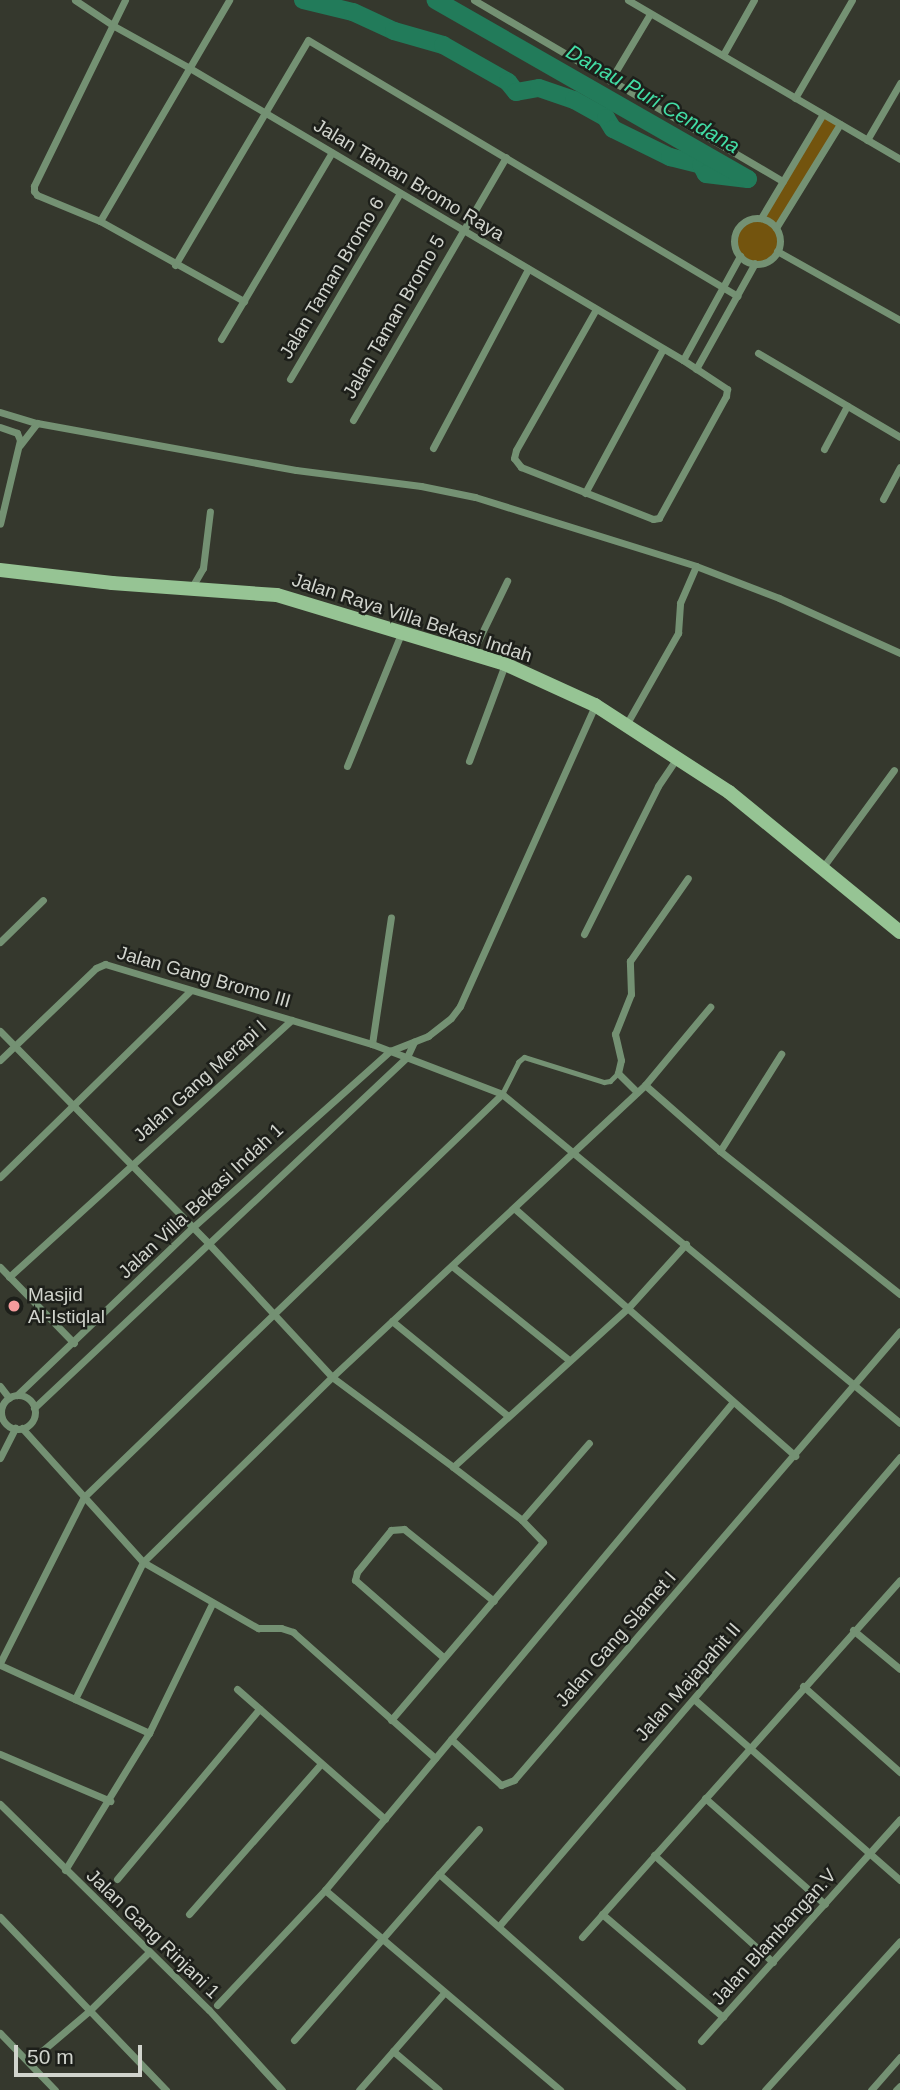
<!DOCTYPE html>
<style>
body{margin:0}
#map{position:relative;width:900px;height:2090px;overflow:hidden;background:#35382d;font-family:Helvetica,sans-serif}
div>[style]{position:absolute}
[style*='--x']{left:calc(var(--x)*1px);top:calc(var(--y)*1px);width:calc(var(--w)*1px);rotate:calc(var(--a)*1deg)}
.green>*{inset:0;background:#73540e}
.canal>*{height:18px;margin:-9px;padding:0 9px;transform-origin:9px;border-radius:9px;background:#227b5a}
.service>*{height:5px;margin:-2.5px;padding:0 2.5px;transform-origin:2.5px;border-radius:2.5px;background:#749173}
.minor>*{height:7px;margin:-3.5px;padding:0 3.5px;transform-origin:3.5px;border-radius:3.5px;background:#749173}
.minor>.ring{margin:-3.5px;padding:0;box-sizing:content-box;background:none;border:7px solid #749173;border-radius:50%}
.secondary>*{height:14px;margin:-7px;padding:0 7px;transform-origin:7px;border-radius:7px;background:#96c494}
.dots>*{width:19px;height:19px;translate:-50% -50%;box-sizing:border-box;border:4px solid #1d1f1a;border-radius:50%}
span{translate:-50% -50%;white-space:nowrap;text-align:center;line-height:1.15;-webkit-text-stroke:5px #1d1f1a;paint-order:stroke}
.street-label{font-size:19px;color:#d1d4cd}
.poi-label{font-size:19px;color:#d1d4cd}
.left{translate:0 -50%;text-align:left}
.water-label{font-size:21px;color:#42dda5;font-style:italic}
.scale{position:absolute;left:14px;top:2045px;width:128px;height:32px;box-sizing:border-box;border:4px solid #d1d4cd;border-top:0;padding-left:9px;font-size:21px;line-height:24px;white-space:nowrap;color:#d1d4cd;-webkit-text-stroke:5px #1d1f1a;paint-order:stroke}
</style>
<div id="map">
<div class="green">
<div style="clip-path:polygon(823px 114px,840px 124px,776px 228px,780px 239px,777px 251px,762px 263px,747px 261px,736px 250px,737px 230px,747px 220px,761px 218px)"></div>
</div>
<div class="canal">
<div style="--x:303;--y:0;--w:51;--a:13.5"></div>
<div style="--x:353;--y:12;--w:45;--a:24.9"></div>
<div style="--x:394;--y:31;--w:51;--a:15.9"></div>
<div style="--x:443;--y:45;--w:75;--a:29.6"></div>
<div style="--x:508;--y:82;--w:13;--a:51"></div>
<div style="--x:516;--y:92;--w:23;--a:-10"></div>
<div style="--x:539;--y:88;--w:37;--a:19"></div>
<div style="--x:574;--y:100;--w:37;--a:29"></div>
<div style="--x:606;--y:118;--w:13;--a:58"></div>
<div style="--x:613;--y:129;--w:64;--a:26.2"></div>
<div style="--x:670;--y:157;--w:32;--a:14"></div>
<div style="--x:701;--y:165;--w:10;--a:61"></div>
<div style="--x:706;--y:174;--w:42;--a:6.8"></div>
<div style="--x:748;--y:179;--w:360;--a:-150.2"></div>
</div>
<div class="service">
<div style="--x:502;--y:1094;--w:36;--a:-63"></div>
<div style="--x:518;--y:1062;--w:8;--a:-40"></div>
<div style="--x:524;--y:1057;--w:84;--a:17.4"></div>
<div style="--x:604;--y:1082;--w:6;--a:-9"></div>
<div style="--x:610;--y:1081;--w:11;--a:-45"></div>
</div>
<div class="minor">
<div style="--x:75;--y:0;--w:47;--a:33.7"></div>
<div style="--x:114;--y:26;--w:85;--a:29"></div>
<div style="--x:188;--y:67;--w:575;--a:30.62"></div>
<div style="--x:683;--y:360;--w:53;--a:33.4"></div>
<div style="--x:727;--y:389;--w:7;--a:98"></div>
<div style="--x:726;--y:396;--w:139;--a:118.8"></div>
<div style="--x:659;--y:518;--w:6;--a:171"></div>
<div style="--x:653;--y:519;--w:142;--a:-158.5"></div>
<div style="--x:521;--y:467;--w:11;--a:-128"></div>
<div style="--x:514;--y:458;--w:8;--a:-76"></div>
<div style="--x:516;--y:450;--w:162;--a:-60.4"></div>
<div style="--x:125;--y:0;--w:207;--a:116.1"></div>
<div style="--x:34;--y:186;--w:5;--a:90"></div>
<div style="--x:34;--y:191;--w:5;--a:53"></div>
<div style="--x:37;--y:195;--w:68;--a:22.4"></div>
<div style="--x:100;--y:221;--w:165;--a:29.1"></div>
<div style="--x:474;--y:0;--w:358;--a:30.4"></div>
<div style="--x:628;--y:0;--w:315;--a:30.3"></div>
<div style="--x:723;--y:55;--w:63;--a:-60.6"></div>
<div style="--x:610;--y:81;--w:78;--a:-59.2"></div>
<div style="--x:795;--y:98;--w:113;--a:-59.8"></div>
<div style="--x:867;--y:140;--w:66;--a:-59.9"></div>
<div style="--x:761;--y:218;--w:121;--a:-59.2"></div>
<div class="ring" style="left:734px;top:218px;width:39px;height:39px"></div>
<div style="--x:100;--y:221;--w:256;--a:-59.7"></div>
<div style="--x:776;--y:228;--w:122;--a:-58.4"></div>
<div style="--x:777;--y:251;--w:141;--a:29.3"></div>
<div style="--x:175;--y:265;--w:261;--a:-59.4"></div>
<div style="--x:308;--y:40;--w:500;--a:30.8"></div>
<div style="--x:221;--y:339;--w:217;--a:-59.3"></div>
<div style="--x:758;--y:353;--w:165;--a:30.6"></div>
<div style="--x:683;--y:360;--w:119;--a:-61.3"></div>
<div style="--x:696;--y:369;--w:121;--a:-60.9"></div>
<div style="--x:290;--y:379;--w:216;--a:-59.4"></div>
<div style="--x:0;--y:412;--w:39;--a:17"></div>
<div style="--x:37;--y:423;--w:263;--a:10.3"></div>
<div style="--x:296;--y:470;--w:126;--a:7.3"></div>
<div style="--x:421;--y:486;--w:55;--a:11.5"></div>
<div style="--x:475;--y:497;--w:232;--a:17.3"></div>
<div style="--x:696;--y:566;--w:89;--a:21.1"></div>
<div style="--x:779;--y:598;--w:133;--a:24.4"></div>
<div style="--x:353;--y:420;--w:304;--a:-59.8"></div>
<div style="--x:0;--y:427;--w:18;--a:19"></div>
<div style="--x:17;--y:433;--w:8;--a:67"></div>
<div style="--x:20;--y:440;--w:86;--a:103.4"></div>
<div style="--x:20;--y:445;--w:28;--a:-52"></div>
<div style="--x:433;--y:448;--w:203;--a:-62"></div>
<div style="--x:824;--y:449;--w:49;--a:-61.9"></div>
<div style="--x:585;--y:493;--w:164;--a:-61.6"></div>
<div style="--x:883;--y:499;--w:36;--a:-62"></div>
<div style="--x:192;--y:587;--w:22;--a:-60"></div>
<div style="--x:203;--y:568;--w:57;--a:-83"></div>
<div style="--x:463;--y:651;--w:18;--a:-34"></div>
<div style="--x:478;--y:641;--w:67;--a:-64.2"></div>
<div style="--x:626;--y:725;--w:106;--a:-60.5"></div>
<div style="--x:678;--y:633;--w:30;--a:-86"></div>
<div style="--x:680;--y:603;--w:40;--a:-66.6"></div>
<div style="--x:469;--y:761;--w:103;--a:-69.6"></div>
<div style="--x:347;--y:766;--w:146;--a:-67.8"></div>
<div style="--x:823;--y:867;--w:120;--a:-53.8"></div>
<div style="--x:584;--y:934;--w:165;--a:-63.4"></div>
<div style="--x:658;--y:786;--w:32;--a:-56"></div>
<div style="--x:0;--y:942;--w:60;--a:-44.3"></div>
<div style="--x:0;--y:1031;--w:298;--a:45.5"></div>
<div style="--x:209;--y:1244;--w:181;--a:47.2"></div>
<div style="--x:332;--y:1377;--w:151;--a:36.6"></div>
<div style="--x:453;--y:1467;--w:238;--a:-42.3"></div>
<div style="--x:629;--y:1307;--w:85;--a:-47.9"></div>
<div style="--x:372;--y:1044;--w:128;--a:-81.5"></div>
<div style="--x:0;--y:1060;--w:133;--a:-43.8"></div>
<div style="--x:96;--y:968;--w:10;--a:-24"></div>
<div style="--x:105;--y:964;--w:279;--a:16.7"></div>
<div style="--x:372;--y:1044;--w:139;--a:21"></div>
<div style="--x:502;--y:1094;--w:516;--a:39.58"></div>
<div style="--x:645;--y:1085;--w:100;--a:41.3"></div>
<div style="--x:720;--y:1151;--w:230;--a:38.5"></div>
<div style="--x:637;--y:1092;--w:27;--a:-135"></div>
<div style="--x:618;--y:1073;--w:13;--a:-77"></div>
<div style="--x:621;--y:1060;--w:27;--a:-103"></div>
<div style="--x:615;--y:1034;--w:43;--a:-68.2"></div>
<div style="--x:631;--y:994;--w:33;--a:-92"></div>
<div style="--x:630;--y:961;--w:101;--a:-55.1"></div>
<div style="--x:720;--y:1151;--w:115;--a:-57.8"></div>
<div style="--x:0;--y:1177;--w:267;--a:-44.4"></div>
<div style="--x:514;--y:1208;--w:375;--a:41.4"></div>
<div style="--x:452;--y:1266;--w:150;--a:38.8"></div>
<div style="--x:0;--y:1267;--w:106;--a:45.8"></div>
<div style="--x:9;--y:1277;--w:382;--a:-42.3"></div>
<div style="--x:392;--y:1321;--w:150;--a:39.3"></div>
<div style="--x:0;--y:1386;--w:15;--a:53"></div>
<div style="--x:17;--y:1395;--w:242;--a:-43.7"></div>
<div style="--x:192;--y:1228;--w:266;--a:-41.8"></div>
<div style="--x:390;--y:1051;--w:41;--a:-21.5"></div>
<div style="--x:428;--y:1036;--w:29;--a:-38"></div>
<div style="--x:451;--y:1018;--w:15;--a:-53"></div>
<div style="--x:460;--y:1006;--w:330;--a:-65.8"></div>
<div class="ring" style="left:1px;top:1395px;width:27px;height:27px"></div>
<div style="--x:34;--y:1408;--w:512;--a:-43.26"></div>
<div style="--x:407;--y:1057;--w:17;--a:-65"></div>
<div style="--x:22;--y:1428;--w:181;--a:47.9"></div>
<div style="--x:143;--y:1562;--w:133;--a:29.9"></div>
<div style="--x:258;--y:1628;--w:23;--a:0"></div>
<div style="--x:281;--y:1628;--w:13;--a:18"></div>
<div style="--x:293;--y:1632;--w:190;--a:41.6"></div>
<div style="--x:0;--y:1458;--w:34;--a:-63"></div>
<div style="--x:522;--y:1520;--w:102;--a:-49"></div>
<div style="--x:853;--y:1630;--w:61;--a:39.7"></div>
<div style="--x:443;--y:1657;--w:117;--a:-138.8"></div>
<div style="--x:355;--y:1580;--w:8;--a:-76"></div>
<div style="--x:357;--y:1572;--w:54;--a:-51"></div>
<div style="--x:391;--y:1530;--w:13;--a:-4"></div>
<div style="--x:404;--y:1529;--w:115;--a:38.7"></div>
<div style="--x:0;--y:1663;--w:186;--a:-63.2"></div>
<div style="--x:84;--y:1497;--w:581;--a:-43.95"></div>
<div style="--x:0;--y:1665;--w:164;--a:24.5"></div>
<div style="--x:803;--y:1686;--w:130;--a:41.6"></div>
<div style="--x:237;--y:1689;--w:197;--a:41.3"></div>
<div style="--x:75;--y:1699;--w:153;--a:-63.6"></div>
<div style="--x:143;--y:1562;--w:264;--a:-44.4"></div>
<div style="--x:332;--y:1377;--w:428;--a:-43"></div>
<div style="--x:645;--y:1085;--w:102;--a:-50.2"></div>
<div style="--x:695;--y:1700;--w:273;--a:41.3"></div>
<div style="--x:391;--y:1720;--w:234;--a:-49.5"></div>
<div style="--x:543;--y:1542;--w:30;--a:-134"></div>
<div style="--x:522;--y:1520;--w:87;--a:-142.5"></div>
<div style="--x:451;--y:1739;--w:68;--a:42.6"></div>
<div style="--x:501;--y:1785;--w:14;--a:-21"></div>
<div style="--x:514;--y:1780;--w:592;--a:-49.31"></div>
<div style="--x:0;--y:1754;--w:120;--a:23.1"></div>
<div style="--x:705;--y:1798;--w:160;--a:41.5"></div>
<div style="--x:0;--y:1804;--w:293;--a:44.6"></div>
<div style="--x:209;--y:2010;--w:108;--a:47.6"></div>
<div style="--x:654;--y:1855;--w:160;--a:42"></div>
<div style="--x:65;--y:1870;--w:161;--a:-58.5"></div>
<div style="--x:149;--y:1733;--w:144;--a:-64"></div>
<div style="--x:439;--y:1874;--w:60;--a:-48.4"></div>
<div style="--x:117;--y:1879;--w:222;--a:-50.1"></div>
<div style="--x:325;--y:1890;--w:309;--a:40.4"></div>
<div style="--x:189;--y:1914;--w:200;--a:-48.7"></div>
<div style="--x:602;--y:1914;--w:159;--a:40.4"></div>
<div style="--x:0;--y:1917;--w:240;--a:46.2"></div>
<div style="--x:499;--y:1926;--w:617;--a:-49.47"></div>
<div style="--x:582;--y:1937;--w:478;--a:-48.3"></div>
<div style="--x:217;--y:2005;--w:158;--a:-46.8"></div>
<div style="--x:325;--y:1890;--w:636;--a:-50.1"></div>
<div style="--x:0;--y:2033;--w:79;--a:46"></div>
<div style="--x:294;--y:2040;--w:220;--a:-48.9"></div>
<div style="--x:439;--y:1874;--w:325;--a:41.6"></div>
<div style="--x:701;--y:2041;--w:298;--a:-48.1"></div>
<div style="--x:393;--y:2051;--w:60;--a:40.3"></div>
<div style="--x:29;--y:2062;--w:77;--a:-40.3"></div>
<div style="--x:88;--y:2012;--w:86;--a:-44.5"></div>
<div style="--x:359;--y:2090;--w:129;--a:-48.8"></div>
<div style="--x:765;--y:2090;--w:201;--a:-47.8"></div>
<div style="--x:871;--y:2090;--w:44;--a:-48.7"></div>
<div style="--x:896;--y:2090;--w:6;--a:-45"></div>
</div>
<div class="secondary">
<div style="--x:0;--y:570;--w:113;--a:6.6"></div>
<div style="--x:112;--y:583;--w:165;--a:4.2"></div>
<div style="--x:277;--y:595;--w:238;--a:16.8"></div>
<div style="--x:505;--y:664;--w:99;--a:24.5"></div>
<div style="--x:595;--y:705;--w:160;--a:33"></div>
<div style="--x:729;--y:792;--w:221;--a:39.3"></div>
</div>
<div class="dots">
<div style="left:14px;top:1306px;background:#f59b9c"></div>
</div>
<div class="street-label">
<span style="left:409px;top:180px;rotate:31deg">Jalan Taman Bromo Raya</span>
<span style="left:332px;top:278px;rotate:-59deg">Jalan Taman Bromo 6</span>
<span style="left:394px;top:317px;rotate:-60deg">Jalan Taman Bromo 5</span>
<span style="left:412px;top:618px;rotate:18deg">Jalan Raya Villa Bekasi Indah</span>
<span style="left:204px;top:977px;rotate:16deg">Jalan Gang Bromo III</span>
<span style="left:200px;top:1081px;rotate:-42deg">Jalan Gang Merapi I</span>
<span style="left:201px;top:1201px;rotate:-43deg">Jalan Villa Bekasi Indah 1</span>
<span style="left:616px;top:1639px;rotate:-49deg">Jalan Gang Slamet I</span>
<span style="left:688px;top:1682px;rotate:-49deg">Jalan Majapahit II</span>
<span style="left:153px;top:1934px;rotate:44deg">Jalan Gang Rinjani 1</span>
<span style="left:774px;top:1937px;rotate:-48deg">Jalan Blambangan.V</span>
</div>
<div class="poi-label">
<span class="left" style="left:28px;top:1306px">Masjid<br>Al-Istiqlal</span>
</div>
<div class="water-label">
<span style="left:653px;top:99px;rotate:30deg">Danau Puri Cendana</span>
</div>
<div class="scale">50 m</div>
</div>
